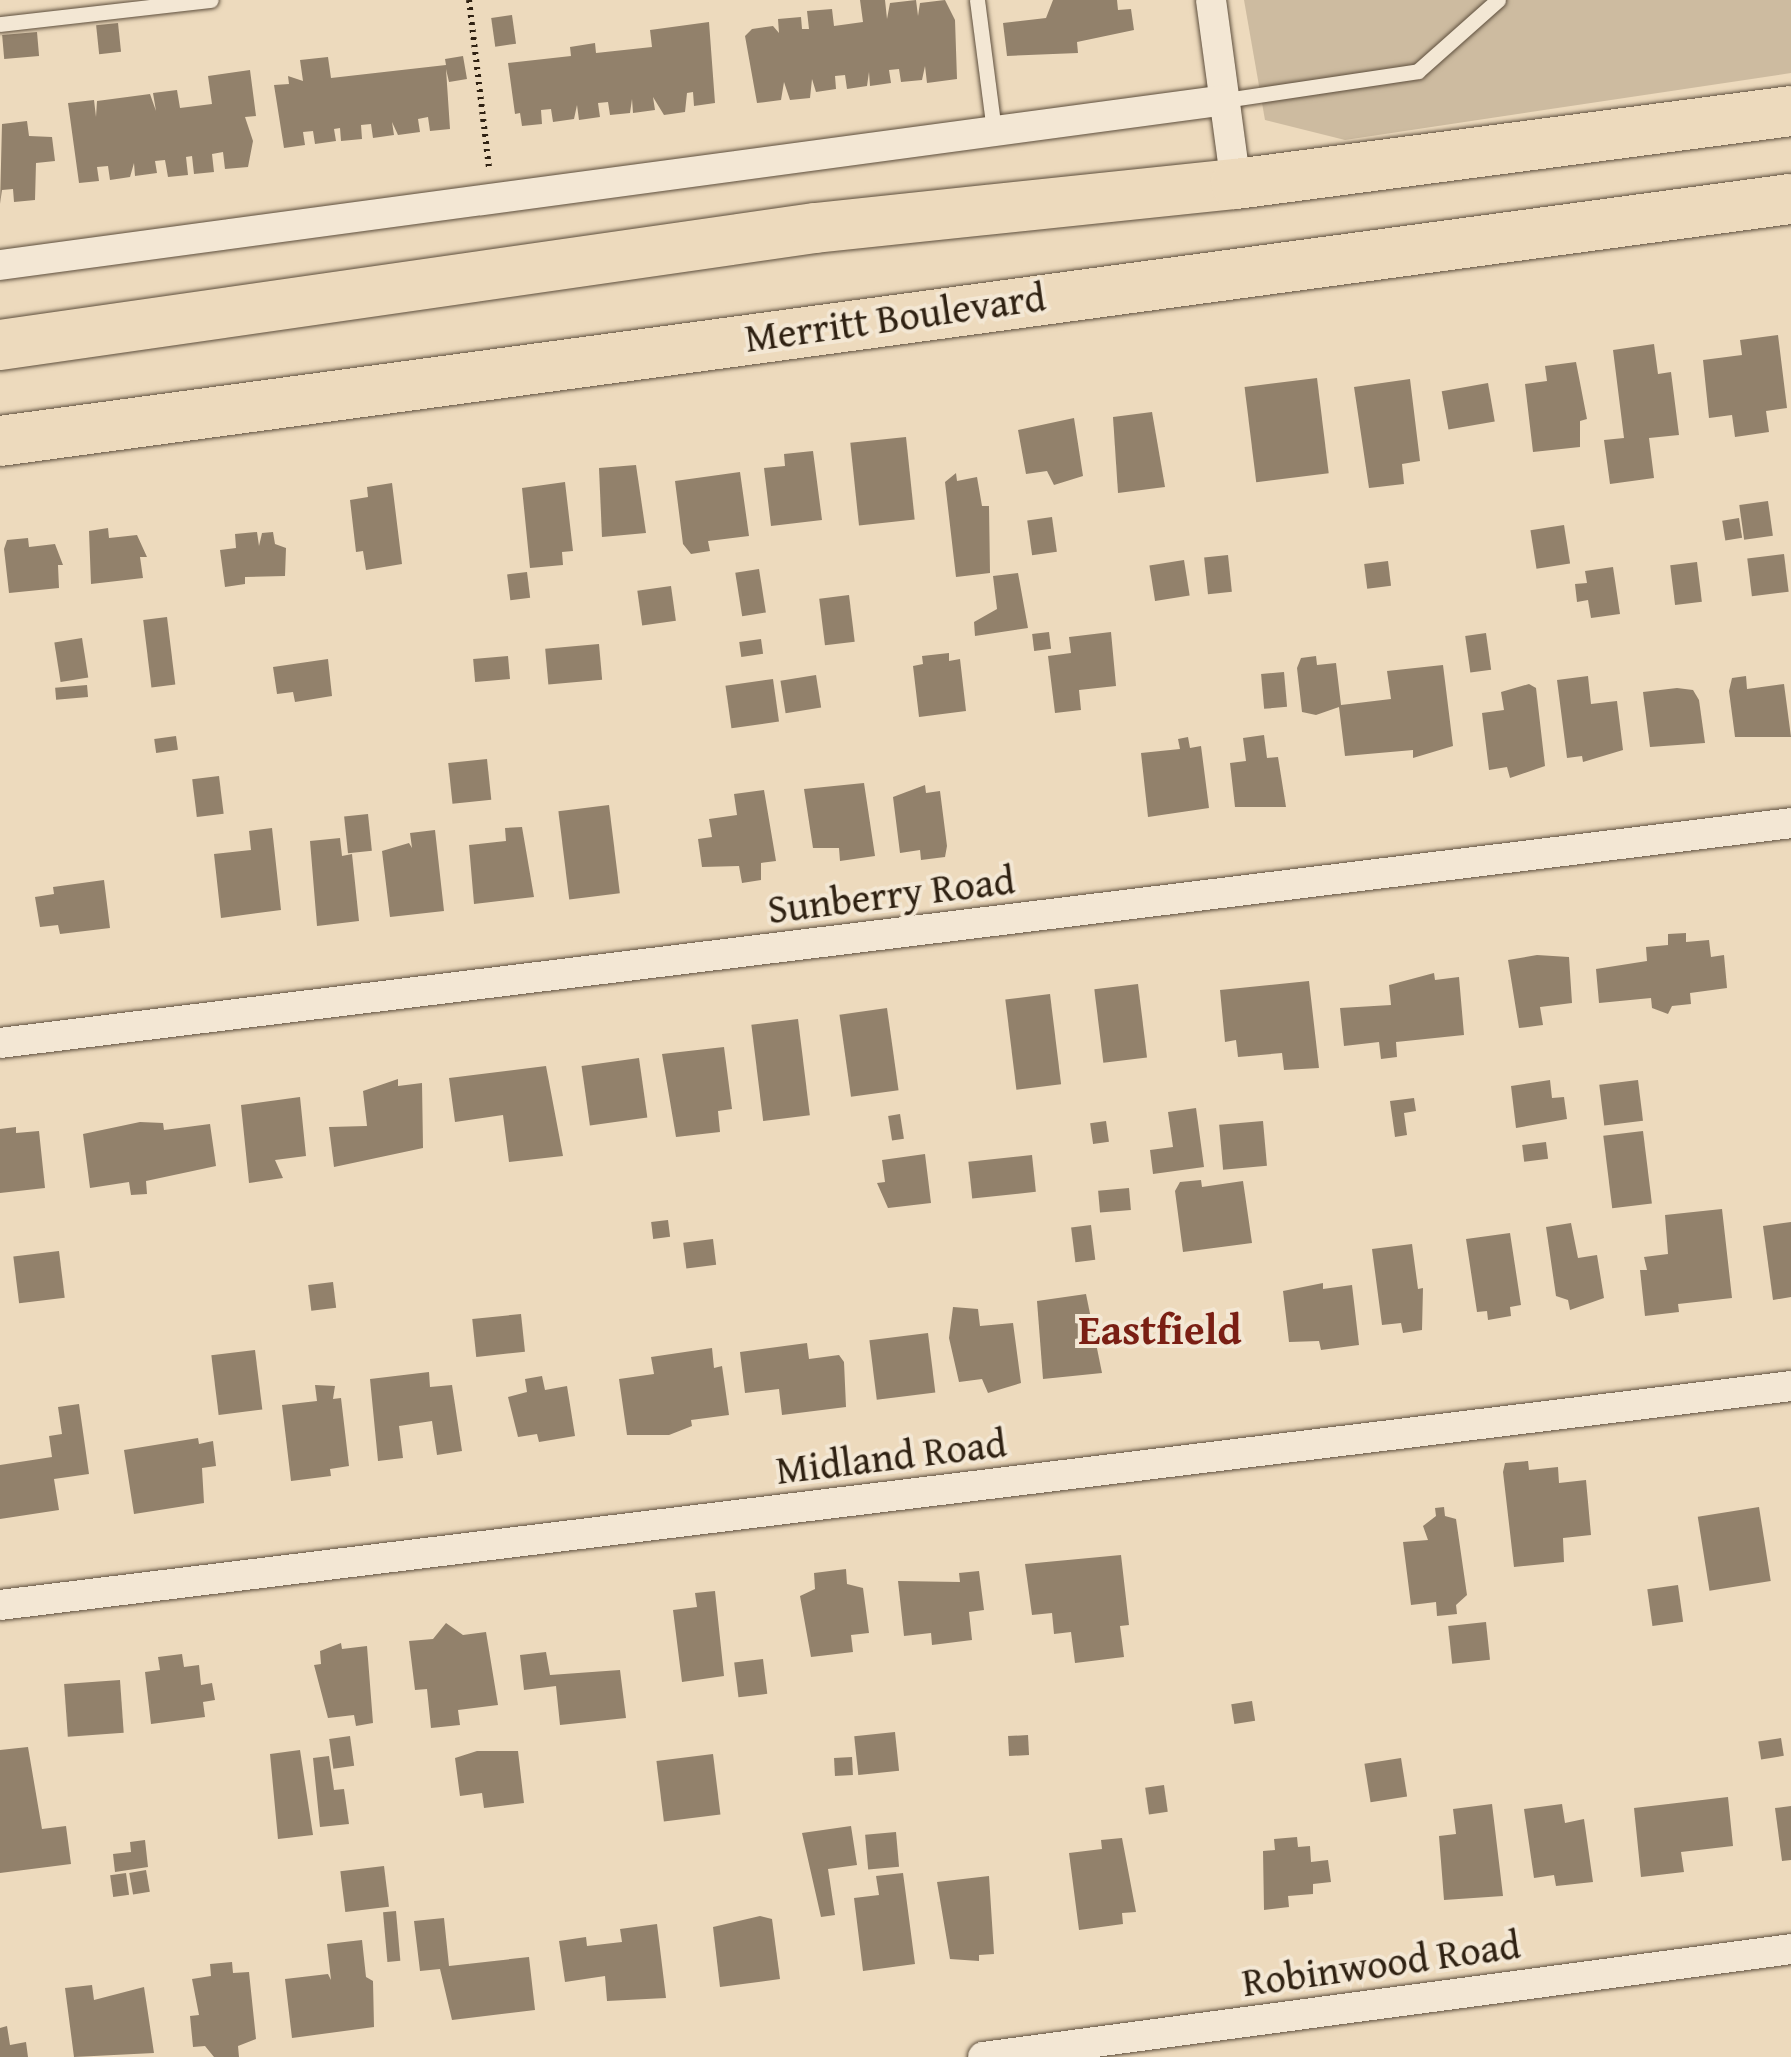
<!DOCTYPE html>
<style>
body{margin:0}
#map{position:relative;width:1791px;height:2057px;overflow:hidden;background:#eddabd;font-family:"Gentium Book Plus",serif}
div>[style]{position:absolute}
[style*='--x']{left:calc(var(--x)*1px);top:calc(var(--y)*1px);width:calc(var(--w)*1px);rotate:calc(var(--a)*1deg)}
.green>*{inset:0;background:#cdbba0}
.building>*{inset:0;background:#92816b;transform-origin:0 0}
.path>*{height:6px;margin-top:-3px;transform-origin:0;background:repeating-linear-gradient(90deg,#2f2112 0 2.5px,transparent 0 7.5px)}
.roads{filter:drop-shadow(0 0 2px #5e4f3d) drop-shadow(0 0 2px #5e4f3d)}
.service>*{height:15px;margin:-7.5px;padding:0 7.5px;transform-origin:7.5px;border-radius:7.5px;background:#f3e7d4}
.minor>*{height:30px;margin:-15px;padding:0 15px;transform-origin:15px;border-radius:15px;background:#f3e7d4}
.primary>*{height:50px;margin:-25px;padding:0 25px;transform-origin:25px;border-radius:25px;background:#eddabd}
span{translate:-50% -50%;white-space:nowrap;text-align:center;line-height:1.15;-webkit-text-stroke:8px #f3e7d4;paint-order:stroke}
.street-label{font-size:40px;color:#2f2112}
.neighbourhood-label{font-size:42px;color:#7a1f14;font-weight:700}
</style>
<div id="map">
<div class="green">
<div style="clip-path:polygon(1244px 0,1791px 0,1791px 73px,1345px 140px,1265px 120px)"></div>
</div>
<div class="building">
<div style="clip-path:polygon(860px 0,885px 0,887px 19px,890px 3px,916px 0,918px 16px,920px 3px,945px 0,955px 20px,957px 79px,927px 83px,925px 66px,922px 80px,901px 82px,899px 69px,889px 70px,891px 83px,870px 86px,869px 72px,867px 86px,847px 89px,845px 75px,835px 76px,836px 89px,816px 92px,812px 79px,810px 98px,790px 100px,784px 82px,781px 100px,757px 103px,745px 36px,752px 29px,773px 26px,779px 33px,778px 19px,801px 17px,802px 29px,809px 29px,807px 11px,832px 9px,834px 26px,863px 22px)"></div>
<div style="clip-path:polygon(1053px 0,1117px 0,1118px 10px,1131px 9px,1134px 30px,1077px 42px,1078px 53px,1007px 56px,1003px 23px,1046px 18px)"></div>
<div style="left:512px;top:15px;width:29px;height:21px;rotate:82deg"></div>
<div style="clip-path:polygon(709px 22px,715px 103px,694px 106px,693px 92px,687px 93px,685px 112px,664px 115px,653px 97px,655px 110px,633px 113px,632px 99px,630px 113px,610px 115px,608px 102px,598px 103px,600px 117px,579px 120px,577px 105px,574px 119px,553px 122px,551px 109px,541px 110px,542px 124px,522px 126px,520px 113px,515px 114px,508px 63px,571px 56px,570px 47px,595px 43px,596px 53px,652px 47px,650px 30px)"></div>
<div style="left:118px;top:23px;width:29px;height:22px;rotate:84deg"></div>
<div style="left:37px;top:32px;width:24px;height:35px;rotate:85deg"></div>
<div style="clip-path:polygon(463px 56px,467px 79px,449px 82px,446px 69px,450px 129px,430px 131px,428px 117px,418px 119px,420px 132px,398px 135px,392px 122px,394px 135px,373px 138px,371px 124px,361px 125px,362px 139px,341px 141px,340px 128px,334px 129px,336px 141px,315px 144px,313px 131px,303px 132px,305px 145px,284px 148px,274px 85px,289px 84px,288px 76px,303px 81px,300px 60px,328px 57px,331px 78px,446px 65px,445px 59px)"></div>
<div style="clip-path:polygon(250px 70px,256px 116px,245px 117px,253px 141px,248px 167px,225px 169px,223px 152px,212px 154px,214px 172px,194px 174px,192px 156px,186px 157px,188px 175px,168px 177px,165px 160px,155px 161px,157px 173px,135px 176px,134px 163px,130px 177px,110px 180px,108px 166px,97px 167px,99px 181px,79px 183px,68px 103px,94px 100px,96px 117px,97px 101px,150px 94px,156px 111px,153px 93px,177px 90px,180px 108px,212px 104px,208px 76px)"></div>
<div style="clip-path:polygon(27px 121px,29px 136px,52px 137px,55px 161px,36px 163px,35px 200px,14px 202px,13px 189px,2px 190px,0 204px,2px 124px)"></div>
<div style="clip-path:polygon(1778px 335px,1787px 408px,1766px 411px,1769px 432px,1735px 437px,1732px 415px,1709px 418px,1703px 360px,1742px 355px,1740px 340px)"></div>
<div style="clip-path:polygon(1654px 344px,1658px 374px,1671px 372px,1679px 435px,1649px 438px,1654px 478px,1610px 484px,1604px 440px,1624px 438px,1613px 350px)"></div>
<div style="clip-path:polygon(1576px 362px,1587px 419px,1580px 421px,1580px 447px,1533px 452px,1525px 384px,1547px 381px,1545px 366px)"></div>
<div style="left:1317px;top:378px;width:96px;height:73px;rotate:83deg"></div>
<div style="clip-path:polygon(1410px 379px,1420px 461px,1402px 464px,1404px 484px,1369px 488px,1354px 387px)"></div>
<div style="left:1488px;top:383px;width:39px;height:47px;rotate:80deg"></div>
<div style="clip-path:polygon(1152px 412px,1165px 487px,1118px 493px,1113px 417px)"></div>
<div style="clip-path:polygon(1074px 418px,1083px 476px,1054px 485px,1047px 471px,1026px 474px,1018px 430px)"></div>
<div style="left:906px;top:437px;width:83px;height:56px;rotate:84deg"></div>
<div style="clip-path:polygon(813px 451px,822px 520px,771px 526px,764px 468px,785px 466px,784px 454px)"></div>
<div style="clip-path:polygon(636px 465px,646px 533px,602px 537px,599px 468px)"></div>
<div style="clip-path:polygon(740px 472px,749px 536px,708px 541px,710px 551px,691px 554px,683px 544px,675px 481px)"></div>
<div style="clip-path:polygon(956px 473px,957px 481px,977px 477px,982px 506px,989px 506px,990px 573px,956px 577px,945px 482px)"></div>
<div style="clip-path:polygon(565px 482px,573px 551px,562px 552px,563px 565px,530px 568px,522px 488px)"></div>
<div style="clip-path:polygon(392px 483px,402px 564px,366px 570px,363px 551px,356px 552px,350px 500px,368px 497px,367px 487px)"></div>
<div style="left:1768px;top:501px;width:35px;height:29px;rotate:82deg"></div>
<div style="left:1052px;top:517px;width:35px;height:25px;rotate:82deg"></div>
<div style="left:1739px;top:518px;width:20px;height:17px;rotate:81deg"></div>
<div style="left:1564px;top:525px;width:39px;height:34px;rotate:81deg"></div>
<div style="clip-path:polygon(108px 528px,109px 538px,137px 535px,147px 557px,140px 557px,143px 578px,91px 584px,89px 531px)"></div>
<div style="clip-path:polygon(257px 532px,259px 546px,262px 533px,273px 532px,275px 544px,286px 548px,285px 576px,245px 577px,245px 584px,225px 587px,220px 550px,236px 548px,235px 534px)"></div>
<div style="clip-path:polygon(28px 538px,29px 547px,55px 544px,63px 565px,58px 565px,59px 588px,9px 593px,4px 549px,7px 540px)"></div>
<div style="left:1784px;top:554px;width:38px;height:37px;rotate:83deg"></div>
<div style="left:1228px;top:555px;width:37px;height:24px;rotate:84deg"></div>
<div style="left:1184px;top:560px;width:36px;height:35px;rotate:81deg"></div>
<div style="left:1388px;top:561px;width:25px;height:24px;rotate:83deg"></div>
<div style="left:1697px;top:562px;width:40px;height:27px;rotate:83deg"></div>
<div style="clip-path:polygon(1613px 567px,1620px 614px,1591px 618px,1588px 600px,1577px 602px,1575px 584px,1587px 583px,1585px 571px)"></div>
<div style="left:759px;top:569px;width:44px;height:24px;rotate:81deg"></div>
<div style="left:527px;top:572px;width:26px;height:20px;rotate:83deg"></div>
<div style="clip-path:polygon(1018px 573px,1028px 628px,975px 636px,974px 622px,997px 609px,993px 576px)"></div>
<div style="left:671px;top:586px;width:35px;height:34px;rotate:82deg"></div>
<div style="left:849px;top:595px;width:47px;height:30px;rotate:83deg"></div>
<div style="left:167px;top:617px;width:68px;height:24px;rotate:83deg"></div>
<div style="left:1049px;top:632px;width:17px;height:17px;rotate:83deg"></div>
<div style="clip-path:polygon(1111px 632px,1116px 686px,1079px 690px,1081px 710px,1055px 713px,1048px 656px,1071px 653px,1069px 637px)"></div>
<div style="left:1486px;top:633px;width:37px;height:21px;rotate:82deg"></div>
<div style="left:82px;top:638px;width:40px;height:28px;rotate:81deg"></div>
<div style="left:761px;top:639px;width:15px;height:22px;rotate:82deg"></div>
<div style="left:599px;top:644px;width:36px;height:54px;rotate:85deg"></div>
<div style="clip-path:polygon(949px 653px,949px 661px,960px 659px,966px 711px,919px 717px,913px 666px,923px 664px,922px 656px)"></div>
<div style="left:508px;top:656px;width:23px;height:35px;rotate:85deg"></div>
<div style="clip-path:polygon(1316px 656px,1317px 665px,1336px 663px,1341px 705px,1391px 699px,1387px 671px,1443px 665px,1453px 746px,1413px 758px,1413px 750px,1345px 756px,1339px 707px,1316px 715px,1302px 712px,1297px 668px,1301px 658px)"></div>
<div style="clip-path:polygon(328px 659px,332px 696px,295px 702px,293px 692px,277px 694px,273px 667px)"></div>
<div style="left:1284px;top:672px;width:35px;height:23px;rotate:85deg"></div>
<div style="left:816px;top:675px;width:33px;height:36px;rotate:81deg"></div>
<div style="clip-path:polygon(1588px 676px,1591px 704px,1617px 701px,1623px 750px,1583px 762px,1582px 756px,1567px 758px,1557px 680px)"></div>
<div style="clip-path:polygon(1746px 676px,1747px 689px,1784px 684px,1791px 737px,1735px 737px,1729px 691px,1732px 678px)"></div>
<div style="left:773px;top:679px;width:43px;height:48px;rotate:82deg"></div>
<div style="clip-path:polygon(1529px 684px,1536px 688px,1545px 766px,1510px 778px,1507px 767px,1489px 770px,1482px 713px,1504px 710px,1501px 692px)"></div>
<div style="left:87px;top:685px;width:12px;height:32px;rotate:85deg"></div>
<div style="clip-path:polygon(1677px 688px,1693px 690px,1699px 700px,1705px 743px,1650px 747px,1643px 692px)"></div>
<div style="clip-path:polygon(1264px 735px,1267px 758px,1278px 757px,1286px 807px,1235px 807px,1230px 763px,1246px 761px,1243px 738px)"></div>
<div style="left:176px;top:736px;width:14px;height:22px;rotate:82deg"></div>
<div style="clip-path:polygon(1188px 737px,1190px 748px,1201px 746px,1209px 808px,1148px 817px,1141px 753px,1180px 749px,1178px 739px)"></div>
<div style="left:487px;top:759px;width:41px;height:39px;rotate:84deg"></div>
<div style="left:219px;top:776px;width:38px;height:27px;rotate:83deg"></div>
<div style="clip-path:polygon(864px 783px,875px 856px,840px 861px,839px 848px,813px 848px,804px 789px)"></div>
<div style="clip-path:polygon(925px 785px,926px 793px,940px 791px,947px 846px,945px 857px,921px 860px,920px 850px,900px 853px,893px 797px)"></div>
<div style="clip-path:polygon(764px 790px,776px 861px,761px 863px,761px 880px,742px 883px,739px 866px,702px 867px,698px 839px,712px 837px,709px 819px,737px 815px,734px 794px)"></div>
<div style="left:609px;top:805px;width:89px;height:51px;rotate:83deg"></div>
<div style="left:368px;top:814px;width:37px;height:24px;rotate:84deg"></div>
<div style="clip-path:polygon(522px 827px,534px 897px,474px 904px,469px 845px,506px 841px,505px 828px)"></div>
<div style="clip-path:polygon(272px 828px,281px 910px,221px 918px,214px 854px,251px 850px,249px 831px)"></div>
<div style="clip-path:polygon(435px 830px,444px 911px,390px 917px,382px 851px,409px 843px,412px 848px,410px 833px)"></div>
<div style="clip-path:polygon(340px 838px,342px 856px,352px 854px,359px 921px,317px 926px,310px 841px)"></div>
<div style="clip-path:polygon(104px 880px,110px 928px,60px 934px,58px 925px,40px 927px,35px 897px,54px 894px,53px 887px)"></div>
<div style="clip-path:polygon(1686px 933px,1686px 942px,1709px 940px,1711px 957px,1724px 955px,1727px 988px,1690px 993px,1691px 1004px,1672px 1006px,1668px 1014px,1652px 1008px,1651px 998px,1599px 1003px,1596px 969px,1647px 961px,1646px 947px,1668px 945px,1668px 934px)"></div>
<div style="clip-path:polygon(1537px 955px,1569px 957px,1572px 1003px,1540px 1007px,1543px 1025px,1519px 1028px,1508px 960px)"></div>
<div style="clip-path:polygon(1434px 973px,1435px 980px,1459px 977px,1464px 1035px,1396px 1042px,1397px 1057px,1381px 1059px,1379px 1042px,1344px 1046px,1340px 1008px,1391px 1005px,1389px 985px)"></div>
<div style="clip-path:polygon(1309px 981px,1319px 1068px,1284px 1070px,1282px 1053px,1238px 1057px,1236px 1040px,1225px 1042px,1220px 990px)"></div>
<div style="left:1138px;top:984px;width:74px;height:44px;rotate:83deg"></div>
<div style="left:1050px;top:994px;width:91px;height:45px;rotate:83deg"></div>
<div style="left:887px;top:1008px;width:83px;height:48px;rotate:82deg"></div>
<div style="left:798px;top:1019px;width:97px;height:47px;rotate:83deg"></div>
<div style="clip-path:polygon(724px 1047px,732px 1109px,718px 1111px,720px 1132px,676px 1137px,662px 1054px)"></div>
<div style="left:639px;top:1058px;width:60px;height:58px;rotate:82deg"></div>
<div style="clip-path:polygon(546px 1066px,563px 1156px,509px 1162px,503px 1115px,455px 1122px,449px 1078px)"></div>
<div style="clip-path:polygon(398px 1079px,398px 1086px,422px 1083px,423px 1148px,334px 1167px,329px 1127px,367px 1126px,363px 1091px)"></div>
<div style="clip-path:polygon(1550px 1080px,1552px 1098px,1564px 1097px,1567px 1119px,1516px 1128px,1511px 1086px)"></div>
<div style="left:1638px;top:1080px;width:41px;height:39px;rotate:83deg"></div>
<div style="clip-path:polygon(300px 1097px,306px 1156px,275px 1160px,283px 1178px,249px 1183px,241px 1105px)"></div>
<div style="clip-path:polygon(1414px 1098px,1416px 1111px,1404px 1113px,1407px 1135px,1395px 1137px,1390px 1101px)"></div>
<div style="clip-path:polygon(1196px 1108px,1204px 1167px,1153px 1174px,1150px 1150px,1173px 1147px,1168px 1112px)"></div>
<div style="left:900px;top:1114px;width:25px;height:12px;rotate:81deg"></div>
<div style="left:1106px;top:1121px;width:21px;height:16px;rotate:82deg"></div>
<div style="left:1263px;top:1121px;width:45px;height:44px;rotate:85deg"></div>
<div style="clip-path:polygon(140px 1122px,163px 1123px,164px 1130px,210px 1124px,216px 1166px,146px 1181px,147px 1194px,131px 1195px,129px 1182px,90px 1188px,83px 1134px)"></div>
<div style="clip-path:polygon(16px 1127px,16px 1133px,39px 1131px,45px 1188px,0 1193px,0 1129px)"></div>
<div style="left:1643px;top:1131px;width:73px;height:40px;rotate:83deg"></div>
<div style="left:1546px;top:1142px;width:17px;height:24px;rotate:83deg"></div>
<div style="clip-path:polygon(925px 1154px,931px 1203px,888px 1208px,877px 1183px,885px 1182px,882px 1160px)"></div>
<div style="left:1032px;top:1155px;width:37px;height:64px;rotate:84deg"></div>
<div style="clip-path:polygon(1201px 1180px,1202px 1187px,1243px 1181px,1252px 1243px,1183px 1252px,1175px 1191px,1180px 1182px)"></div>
<div style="left:1129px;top:1188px;width:22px;height:31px;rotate:85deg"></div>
<div style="clip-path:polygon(1722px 1209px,1732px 1298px,1678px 1304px,1679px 1312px,1645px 1316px,1640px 1270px,1647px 1270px,1644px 1257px,1668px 1254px,1665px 1215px)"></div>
<div style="left:668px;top:1220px;width:17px;height:17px;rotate:83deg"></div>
<div style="clip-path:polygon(1791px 1222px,1791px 1297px,1773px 1300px,1763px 1226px)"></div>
<div style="clip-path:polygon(1571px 1223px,1578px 1258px,1597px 1255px,1604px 1298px,1570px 1310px,1568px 1300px,1556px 1296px,1546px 1227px)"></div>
<div style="left:1091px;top:1225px;width:35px;height:20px;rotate:83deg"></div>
<div style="clip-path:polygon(1510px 1233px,1521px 1305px,1510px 1307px,1511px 1316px,1488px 1320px,1487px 1311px,1477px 1312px,1466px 1239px)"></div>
<div style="left:713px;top:1239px;width:26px;height:30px;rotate:83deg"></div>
<div style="clip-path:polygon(1412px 1244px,1418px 1289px,1423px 1288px,1422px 1330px,1403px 1333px,1401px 1323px,1382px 1325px,1372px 1249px)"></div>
<div style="left:59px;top:1251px;width:47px;height:46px;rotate:83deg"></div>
<div style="left:333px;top:1282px;width:26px;height:25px;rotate:83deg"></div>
<div style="clip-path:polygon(1323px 1283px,1323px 1289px,1352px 1285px,1359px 1345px,1321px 1350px,1319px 1341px,1289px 1342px,1283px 1291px)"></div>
<div style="clip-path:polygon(1086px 1294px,1102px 1373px,1043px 1379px,1037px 1301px)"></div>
<div style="clip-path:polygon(953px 1307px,978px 1309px,980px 1326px,1013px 1323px,1021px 1383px,988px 1393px,982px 1379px,959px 1382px,949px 1338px)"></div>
<div style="left:521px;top:1314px;width:38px;height:49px;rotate:84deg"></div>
<div style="left:928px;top:1333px;width:60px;height:59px;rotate:83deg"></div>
<div style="clip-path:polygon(807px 1343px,809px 1359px,839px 1355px,844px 1362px,846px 1407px,782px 1415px,779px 1389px,745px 1393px,740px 1352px)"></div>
<div style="clip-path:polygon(712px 1348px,714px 1368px,722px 1366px,729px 1415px,691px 1420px,692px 1426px,669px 1435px,627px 1435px,619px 1379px,654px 1374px,651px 1357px)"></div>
<div style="left:255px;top:1350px;width:60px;height:44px;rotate:83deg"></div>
<div style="clip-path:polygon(429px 1372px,430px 1387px,452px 1385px,462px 1451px,437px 1455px,432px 1421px,399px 1426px,403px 1458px,378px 1461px,370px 1379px)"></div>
<div style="clip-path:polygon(542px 1376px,545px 1390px,567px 1386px,575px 1436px,539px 1442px,537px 1434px,518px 1437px,508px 1397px,527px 1392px,525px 1379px)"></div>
<div style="clip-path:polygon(315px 1385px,335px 1386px,333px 1399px,341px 1398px,349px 1466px,330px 1469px,331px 1476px,291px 1481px,282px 1405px,317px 1401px)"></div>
<div style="clip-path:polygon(79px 1404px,89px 1474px,54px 1479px,59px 1510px,0 1519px,0 1465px,52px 1457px,49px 1436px,62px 1434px,58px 1407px)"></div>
<div style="clip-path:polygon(198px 1438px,199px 1444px,213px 1441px,216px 1466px,202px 1468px,204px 1503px,134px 1514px,124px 1450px)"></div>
<div style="clip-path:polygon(1528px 1461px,1529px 1470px,1558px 1467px,1559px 1483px,1586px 1480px,1591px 1535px,1563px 1538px,1564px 1562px,1514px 1567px,1503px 1472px,1505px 1463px)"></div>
<div style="clip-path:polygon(1444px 1507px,1445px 1516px,1456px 1519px,1467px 1595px,1456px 1605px,1457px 1614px,1437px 1616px,1436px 1602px,1411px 1605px,1403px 1542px,1428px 1540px,1423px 1526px,1436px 1516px,1435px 1508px)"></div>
<div style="left:1759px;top:1507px;width:75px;height:62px;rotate:81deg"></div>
<div style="clip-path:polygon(1121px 1555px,1129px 1625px,1120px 1626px,1124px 1657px,1075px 1663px,1071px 1632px,1054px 1634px,1052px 1613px,1032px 1615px,1025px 1564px)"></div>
<div style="clip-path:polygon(846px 1569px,847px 1584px,863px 1588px,869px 1633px,851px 1635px,853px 1652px,811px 1657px,800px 1596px,815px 1589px,814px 1573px)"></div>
<div style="clip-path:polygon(979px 1571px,984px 1610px,969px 1612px,972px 1640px,932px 1645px,931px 1633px,904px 1636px,898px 1581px,960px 1582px,959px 1573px)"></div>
<div style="left:1678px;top:1585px;width:37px;height:31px;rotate:82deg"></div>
<div style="clip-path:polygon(715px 1591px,724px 1676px,682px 1682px,673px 1610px,697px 1607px,695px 1593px)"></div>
<div style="left:1486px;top:1622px;width:38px;height:38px;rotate:84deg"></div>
<div style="clip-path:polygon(446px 1623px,463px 1635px,486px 1632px,498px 1705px,458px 1710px,460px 1725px,431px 1728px,427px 1689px,415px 1690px,409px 1641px,433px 1639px)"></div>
<div style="clip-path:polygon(341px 1643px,342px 1649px,367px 1646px,373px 1723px,356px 1726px,354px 1715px,328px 1718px,314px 1665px,321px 1664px,320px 1651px)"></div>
<div style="clip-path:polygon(546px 1652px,550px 1675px,620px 1670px,626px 1718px,560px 1725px,556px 1686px,524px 1690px,520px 1655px)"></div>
<div style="clip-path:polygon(182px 1654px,184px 1667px,199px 1665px,201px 1685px,212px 1683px,215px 1700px,203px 1702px,205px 1717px,151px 1724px,145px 1672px,160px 1670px,158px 1657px)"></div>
<div style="left:763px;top:1659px;width:35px;height:29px;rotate:83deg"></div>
<div style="left:120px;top:1680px;width:53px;height:56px;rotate:86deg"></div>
<div style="left:1252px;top:1701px;width:20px;height:21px;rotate:81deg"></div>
<div style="left:895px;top:1732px;width:39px;height:41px;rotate:84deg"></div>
<div style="left:1028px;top:1735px;width:20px;height:20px;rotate:87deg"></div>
<div style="left:350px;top:1736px;width:30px;height:21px;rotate:82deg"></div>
<div style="left:1781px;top:1738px;width:18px;height:23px;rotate:81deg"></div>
<div style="clip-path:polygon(28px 1747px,42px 1829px,66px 1826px,71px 1864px,0 1873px,0 1750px)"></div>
<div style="clip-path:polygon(300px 1750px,313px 1835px,278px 1839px,270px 1754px)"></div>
<div style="clip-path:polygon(477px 1751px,518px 1751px,524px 1803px,484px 1808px,482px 1793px,460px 1796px,455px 1758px)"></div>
<div style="left:713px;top:1754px;width:61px;height:57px;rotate:83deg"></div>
<div style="clip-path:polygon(329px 1756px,334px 1790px,344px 1789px,349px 1824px,320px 1827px,313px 1758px)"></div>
<div style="left:852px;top:1757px;width:18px;height:18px;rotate:87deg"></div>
<div style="left:1401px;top:1758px;width:39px;height:37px;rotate:81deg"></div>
<div style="left:1164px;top:1785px;width:27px;height:19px;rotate:82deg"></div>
<div style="clip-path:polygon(1728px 1797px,1733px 1846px,1681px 1852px,1684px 1872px,1641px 1877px,1634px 1808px)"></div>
<div style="clip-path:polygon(1492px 1804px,1503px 1896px,1444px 1900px,1439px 1836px,1456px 1834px,1453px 1809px)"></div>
<div style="clip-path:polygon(1562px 1804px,1565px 1823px,1584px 1819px,1593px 1882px,1556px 1886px,1554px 1875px,1534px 1878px,1524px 1809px)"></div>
<div style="clip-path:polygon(1791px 1806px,1791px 1860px,1782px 1861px,1775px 1808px)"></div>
<div style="clip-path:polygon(851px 1826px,857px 1865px,828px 1869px,835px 1915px,821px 1917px,802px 1833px)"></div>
<div style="left:896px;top:1832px;width:35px;height:31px;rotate:85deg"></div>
<div style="clip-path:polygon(1297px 1837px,1298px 1847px,1310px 1846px,1311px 1862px,1328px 1860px,1331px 1882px,1313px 1884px,1313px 1894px,1288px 1896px,1289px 1907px,1264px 1910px,1263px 1851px,1275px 1850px,1274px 1839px)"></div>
<div style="clip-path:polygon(1122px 1838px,1136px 1912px,1122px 1913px,1123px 1924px,1079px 1930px,1069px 1853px,1102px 1849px,1101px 1840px)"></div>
<div style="clip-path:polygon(145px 1840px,148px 1867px,115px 1872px,113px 1854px,131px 1852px,130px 1842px)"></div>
<div style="left:384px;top:1866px;width:41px;height:44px;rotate:83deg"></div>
<div style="left:146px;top:1870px;width:22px;height:17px;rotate:80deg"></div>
<div style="left:126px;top:1873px;width:22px;height:16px;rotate:82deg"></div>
<div style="clip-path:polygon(903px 1873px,915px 1964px,863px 1971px,854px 1898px,879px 1895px,876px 1876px)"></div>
<div style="clip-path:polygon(989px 1876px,994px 1954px,979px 1955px,979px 1961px,950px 1959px,937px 1882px)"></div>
<div style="left:396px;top:1911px;width:50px;height:13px;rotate:85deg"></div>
<div style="clip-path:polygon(760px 1916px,772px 1919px,780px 1979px,720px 1987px,713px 1927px)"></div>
<div style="clip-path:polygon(444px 1918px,449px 1966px,529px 1957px,535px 2010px,452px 2020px,440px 1969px,420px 1971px,414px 1921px)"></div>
<div style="clip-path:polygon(657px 1924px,666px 1998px,607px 2001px,605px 1976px,565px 1982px,559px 1941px,586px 1937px,587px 1946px,622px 1942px,620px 1929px)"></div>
<div style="clip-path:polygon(362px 1940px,366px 1977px,373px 1981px,374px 2027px,292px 2038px,285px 1979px,328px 1974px,331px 1980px,327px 1944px)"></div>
<div style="clip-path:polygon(232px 1962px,233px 1973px,249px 1972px,256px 2039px,238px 2046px,239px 2057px,214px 2057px,205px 2046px,193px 2047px,190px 2016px,199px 2015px,192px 1979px,211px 1976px,210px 1964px)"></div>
<div style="clip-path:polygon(92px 1985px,94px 2000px,144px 1987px,154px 2053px,74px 2057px,65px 1988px)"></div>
<div style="clip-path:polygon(7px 2026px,10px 2045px,26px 2042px,28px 2057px,0 2057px,0 2028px)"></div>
</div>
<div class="path">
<div style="--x:469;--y:0;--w:169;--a:83.2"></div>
</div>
<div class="roads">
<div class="service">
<div style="--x:977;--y:0;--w:132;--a:82.6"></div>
<div style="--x:0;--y:24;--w:212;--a:-6.5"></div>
<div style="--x:1225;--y:100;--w:195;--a:-8.5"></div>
<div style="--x:1418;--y:71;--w:107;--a:-41.6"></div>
</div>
<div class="minor">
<div style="--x:1211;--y:0;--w:186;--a:82.3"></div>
<div style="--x:0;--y:265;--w:1236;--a:-7.67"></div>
<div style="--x:0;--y:1043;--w:1804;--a:-7"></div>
<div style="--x:0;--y:1605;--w:1804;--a:-6.97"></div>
<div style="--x:983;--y:2057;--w:815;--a:-7.61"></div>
</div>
<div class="primary">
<div style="--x:0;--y:345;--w:823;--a:-8.17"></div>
<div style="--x:815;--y:228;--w:423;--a:-6"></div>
<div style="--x:1236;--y:184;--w:560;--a:-7.49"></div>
<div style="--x:0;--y:441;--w:1807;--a:-7.7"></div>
</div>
</div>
<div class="street-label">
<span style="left:895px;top:317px;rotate:-8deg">Merritt Boulevard</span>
<span style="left:891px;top:894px;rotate:-7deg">Sunberry Road</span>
<span style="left:891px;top:1456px;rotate:-7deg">Midland Road</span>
<span style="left:1381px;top:1963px;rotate:-8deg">Robinwood Road</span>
</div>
<div class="neighbourhood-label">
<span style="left:1160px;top:1329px">Eastfield</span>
</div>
</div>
